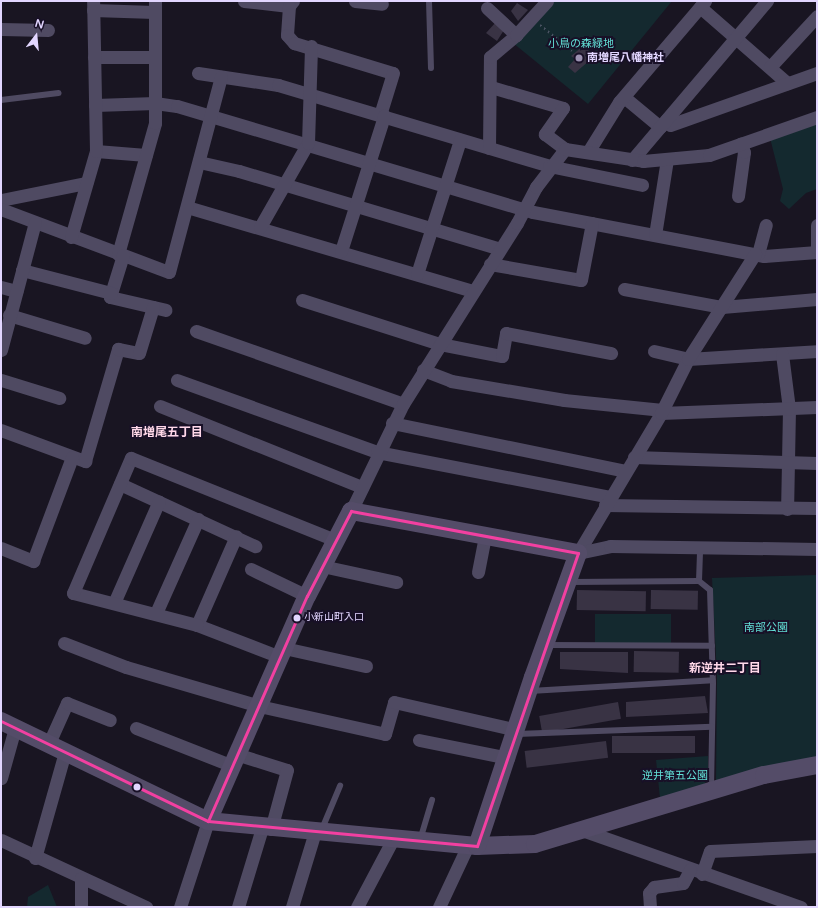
<!DOCTYPE html>
<meta charset="utf-8">
<style>
body{margin:0}
#map{position:relative;width:818px;height:908px;overflow:hidden;background:#191522;font-family:"Varela Round","Noto Sans JP",sans-serif}
div>[style]{position:absolute}
[style*='--x']{left:calc(var(--x)*1px);top:calc(var(--y)*1px);width:calc(var(--w)*1px);rotate:calc(var(--a)*1deg)}
.green>*{inset:0;background:#14292f;transform-origin:0 0}
.building>*{inset:0;background:#393344;transform-origin:0 0}
.path>*{height:2px;margin-top:-1px;transform-origin:0;background:repeating-linear-gradient(90deg,#4b5363 0 2px,transparent 0 5px)}
.lane>*{height:6px;margin:-3px;padding:0 3px;transform-origin:3px;border-radius:3px;background:#4f4a62}
.street>*{height:13px;margin:-6.5px;padding:0 6.5px;transform-origin:6.5px;border-radius:6.5px;background:#4f4a62}
.secondary>*{height:18px;margin:-9px;padding:0 9px;transform-origin:9px;border-radius:9px;background:#544c68}
.bus-1>*{height:3px;margin:-1.5px;padding:0 1.5px;transform-origin:1.5px;border-radius:1.5px;background:#f240a1}
.dots>*{width:11px;height:11px;translate:-50% -50%;box-sizing:border-box;border:2px solid #181027;border-radius:50%}
span{translate:-50% -50%;white-space:nowrap;text-align:center;line-height:1.15;-webkit-text-stroke:4px #181027;paint-order:stroke}
.bus-label{font-size:10px;color:#e2d6ff}
.left{translate:0 -50%;text-align:left}
.park-label{font-size:11px;color:#62dfd6}
.poi-label{font-size:11px;color:#e2d6ff;font-weight:700}
.neighbourhood-label{font-size:12px;color:#ffd8e9;font-weight:700}
.frame{position:absolute;inset:0;border:2px solid #e2d6ff;pointer-events:none}
.north{position:absolute;left:16px;top:16px;width:40px;height:40px;-webkit-text-stroke:3px #181027;paint-order:stroke;rotate:16deg;font-size:11px;font-weight:700;line-height:16px;text-align:center;color:#e2d6ff}
.north::after{content:'';display:block;margin:auto;width:14px;height:18px;background:#e2d6ff;clip-path:polygon(50% 0,100% 100%,50% 72%,0 100%)}
</style>
<div id="map">
<div class="green">
<div style="clip-path:polygon(553px 1px,672px 1px,588px 104px,513px 43px)"></div>
<div style="clip-path:polygon(817px 123px,817px 189px,806px 193px,789px 209px,780px 201px,783px 189px,770px 138px)"></div>
<div style="clip-path:polygon(817px 575px,817px 757px,716px 781px,717px 676px,712px 578px)"></div>
<div style="left:595px;top:614px;width:76px;height:30px"></div>
<div style="clip-path:polygon(708px 756px,708px 778px,704px 785px,660px 798px,656px 760px)"></div>
<div style="clip-path:polygon(48px 885px,57px 907px,27px 907px,28px 897px)"></div>
</div>
<div class="building">
<div style="clip-path:polygon(517px 3px,528px 10px,518px 21px,511px 11px)"></div>
<div style="clip-path:polygon(496px 22px,504px 30px,497px 41px,486px 33px)"></div>
<div style="clip-path:polygon(583px 46px,589px 51px,585px 56px,590px 60px,575px 73px,568px 67px,575px 59px,571px 56px)"></div>
<div style="left:577px;top:590px;width:69px;height:20px;rotate:1deg"></div>
<div style="left:651px;top:590px;width:47px;height:19px;rotate:1deg"></div>
<div style="left:634px;top:651px;width:45px;height:21px;rotate:1deg"></div>
<div style="clip-path:polygon(560px 652px,628px 652px,628px 673px,560px 669px)"></div>
<div style="clip-path:polygon(705px 696px,708px 713px,626px 717px,626px 702px)"></div>
<div style="left:618px;top:702px;width:17px;height:80px;rotate:80deg"></div>
<div style="left:695px;top:736px;width:17px;height:83px;rotate:90deg"></div>
<div style="left:606px;top:741px;width:17px;height:82px;rotate:83deg"></div>
</div>
<div class="path">
<div style="--x:540;--y:25;--w:41;--a:39.1"></div>
</div>
<div class="lane">
<div style="--x:429;--y:1;--w:67;--a:88.3"></div>
<div style="--x:1;--y:100;--w:58;--a:-6.9"></div>
<div style="--x:699;--y:581;--w:33;--a:-88"></div>
<div style="--x:570;--y:582;--w:129;--a:-0.4"></div>
<div style="--x:699;--y:581;--w:14;--a:39"></div>
<div style="--x:710;--y:590;--w:93;--a:88.2"></div>
<div style="--x:713;--y:683;--w:106;--a:91.1"></div>
<div style="--x:547;--y:645;--w:165;--a:0.3"></div>
<div style="--x:530;--y:691;--w:183;--a:-3.4"></div>
<div style="--x:517;--y:734;--w:195;--a:-2.1"></div>
<div style="--x:322;--y:829;--w:47;--a:-67.3"></div>
<div style="--x:420;--y:840;--w:42;--a:-73.3"></div>
</div>
<div class="street">
<div style="--x:244;--y:1;--w:45;--a:6.3"></div>
<div style="--x:293;--y:1;--w:6;--a:129"></div>
<div style="--x:289;--y:6;--w:29;--a:94"></div>
<div style="--x:287;--y:35;--w:11;--a:49"></div>
<div style="--x:294;--y:43;--w:103;--a:16.9"></div>
<div style="--x:393;--y:73;--w:44;--a:107.2"></div>
<div style="--x:355;--y:1;--w:27;--a:6"></div>
<div style="--x:700;--y:7;--w:116;--a:41.1"></div>
<div style="--x:487;--y:8;--w:40;--a:43"></div>
<div style="--x:93;--y:10;--w:61;--a:1.9"></div>
<div style="--x:1;--y:29;--w:47;--a:1.2"></div>
<div style="--x:94;--y:57;--w:60;--a:0"></div>
<div style="--x:770;--y:67;--w:69;--a:-47.3"></div>
<div style="--x:198;--y:73;--w:81;--a:8.5"></div>
<div style="--x:278;--y:85;--w:283;--a:16.6"></div>
<div style="--x:549;--y:166;--w:95;--a:11.5"></div>
<div style="--x:491;--y:87;--w:75;--a:16.3"></div>
<div style="--x:563;--y:108;--w:32;--a:125"></div>
<div style="--x:545;--y:134;--w:25;--a:37"></div>
<div style="--x:624;--y:97;--w:47;--a:39.8"></div>
<div style="--x:95;--y:105;--w:60;--a:-1.9"></div>
<div style="--x:155;--y:103;--w:22;--a:8"></div>
<div style="--x:177;--y:106;--w:371;--a:16.6"></div>
<div style="--x:533;--y:212;--w:235;--a:10.8"></div>
<div style="--x:764;--y:256;--w:53;--a:-4.3"></div>
<div style="--x:666;--y:120;--w:6;--a:51"></div>
<div style="--x:670;--y:125;--w:156;--a:-19.5"></div>
<div style="--x:489;--y:148;--w:91;--a:-89.4"></div>
<div style="--x:490;--y:57;--w:34;--a:-40"></div>
<div style="--x:516;--y:35;--w:46;--a:-47.6"></div>
<div style="--x:96;--y:151;--w:50;--a:4.6"></div>
<div style="--x:588;--y:152;--w:59;--a:-58.2"></div>
<div style="--x:619;--y:102;--w:133;--a:-49.6"></div>
<div style="--x:632;--y:160;--w:209;--a:-49.7"></div>
<div style="--x:199;--y:162;--w:41;--a:12.7"></div>
<div style="--x:239;--y:171;--w:272;--a:16.6"></div>
<div style="--x:738;--y:196;--w:44;--a:-82.2"></div>
<div style="--x:744;--y:152;--w:9;--a:-111"></div>
<div style="--x:1;--y:200;--w:87;--a:-11.3"></div>
<div style="--x:187;--y:207;--w:297;--a:16.4"></div>
<div style="--x:1;--y:209;--w:179;--a:20.6"></div>
<div style="--x:169;--y:272;--w:202;--a:-75.1"></div>
<div style="--x:817;--y:225;--w:23;--a:90"></div>
<div style="--x:260;--y:227;--w:97;--a:-60.3"></div>
<div style="--x:308;--y:143;--w:97;--a:-88.2"></div>
<div style="--x:655;--y:235;--w:77;--a:-81"></div>
<div style="--x:71;--y:237;--w:90;--a:-73.8"></div>
<div style="--x:96;--y:151;--w:150;--a:-91.1"></div>
<div style="--x:341;--y:251;--w:142;--a:-72.3"></div>
<div style="--x:118;--y:254;--w:136;--a:-74.2"></div>
<div style="--x:155;--y:123;--w:122;--a:-90"></div>
<div style="--x:758;--y:254;--w:30;--a:-75"></div>
<div style="--x:123;--y:255;--w:44;--a:107.2"></div>
<div style="--x:110;--y:297;--w:57;--a:13.1"></div>
<div style="--x:490;--y:264;--w:92;--a:10"></div>
<div style="--x:581;--y:280;--w:58;--a:-79.1"></div>
<div style="--x:22;--y:270;--w:92;--a:14.5"></div>
<div style="--x:417;--y:274;--w:141;--a:-72.2"></div>
<div style="--x:1;--y:287;--w:16;--a:15"></div>
<div style="--x:624;--y:289;--w:100;--a:10.4"></div>
<div style="--x:722;--y:307;--w:95;--a:-4.8"></div>
<div style="--x:302;--y:300;--w:145;--a:17.7"></div>
<div style="--x:440;--y:344;--w:63;--a:11"></div>
<div style="--x:502;--y:356;--w:23;--a:-80"></div>
<div style="--x:506;--y:333;--w:107;--a:10.8"></div>
<div style="--x:9;--y:315;--w:79;--a:16.8"></div>
<div style="--x:196;--y:331;--w:219;--a:19.4"></div>
<div style="--x:1;--y:350;--w:132;--a:-75.1"></div>
<div style="--x:654;--y:351;--w:35;--a:13"></div>
<div style="--x:688;--y:359;--w:129;--a:-3.5"></div>
<div style="--x:782;--y:354;--w:55;--a:82.7"></div>
<div style="--x:789;--y:409;--w:100;--a:91.1"></div>
<div style="--x:423;--y:370;--w:30;--a:21"></div>
<div style="--x:451;--y:381;--w:115;--a:9.5"></div>
<div style="--x:564;--y:400;--w:99;--a:5.8"></div>
<div style="--x:1;--y:380;--w:61;--a:17.2"></div>
<div style="--x:177;--y:380;--w:213;--a:19.8"></div>
<div style="--x:377;--y:452;--w:237;--a:10.9"></div>
<div style="--x:160;--y:406;--w:218;--a:21.9"></div>
<div style="--x:661;--y:413;--w:156;--a:-2.2"></div>
<div style="--x:392;--y:423;--w:238;--a:11.6"></div>
<div style="--x:1;--y:430;--w:90;--a:20.3"></div>
<div style="--x:85;--y:461;--w:117;--a:-73.6"></div>
<div style="--x:118;--y:349;--w:21;--a:11"></div>
<div style="--x:139;--y:353;--w:48;--a:-73.1"></div>
<div style="--x:634;--y:457;--w:183;--a:1.9"></div>
<div style="--x:120;--y:484;--w:149;--a:24.7"></div>
<div style="--x:605;--y:505;--w:212;--a:0.8"></div>
<div style="--x:351;--y:511;--w:119;--a:-64.1"></div>
<div style="--x:403;--y:404;--w:214;--a:-57.8"></div>
<div style="--x:517;--y:223;--w:41;--a:-62.2"></div>
<div style="--x:536;--y:187;--w:48;--a:-52.7"></div>
<div style="--x:565;--y:149;--w:79;--a:8.7"></div>
<div style="--x:643;--y:161;--w:66;--a:-5.2"></div>
<div style="--x:709;--y:155;--w:114;--a:-19.4"></div>
<div style="--x:1;--y:548;--w:35;--a:22"></div>
<div style="--x:33;--y:561;--w:111;--a:-69.4"></div>
<div style="--x:578;--y:553;--w:163;--a:-59.3"></div>
<div style="--x:661;--y:413;--w:60;--a:-63.4"></div>
<div style="--x:688;--y:359;--w:125;--a:-57.5"></div>
<div style="--x:578;--y:553;--w:33;--a:-12"></div>
<div style="--x:610;--y:546;--w:207;--a:0.8"></div>
<div style="--x:322;--y:566;--w:76;--a:12.2"></div>
<div style="--x:251;--y:569;--w:62;--a:25.7"></div>
<div style="--x:478;--y:572;--w:36;--a:-79"></div>
<div style="--x:114;--y:603;--w:111;--a:-66.2"></div>
<div style="--x:156;--y:613;--w:103;--a:-65.9"></div>
<div style="--x:197;--y:625;--w:97;--a:-66.3"></div>
<div style="--x:64;--y:643;--w:66;--a:21.2"></div>
<div style="--x:126;--y:667;--w:139;--a:16.3"></div>
<div style="--x:259;--y:706;--w:129;--a:12.5"></div>
<div style="--x:385;--y:734;--w:33;--a:-74"></div>
<div style="--x:394;--y:702;--w:126;--a:12.8"></div>
<div style="--x:284;--y:648;--w:84;--a:12.4"></div>
<div style="--x:280;--y:657;--w:89;--a:-158.9"></div>
<div style="--x:197;--y:625;--w:128;--a:-165.5"></div>
<div style="--x:73;--y:593;--w:147;--a:-66.8"></div>
<div style="--x:131;--y:458;--w:220;--a:21.9"></div>
<div style="--x:136;--y:728;--w:104;--a:21.4"></div>
<div style="--x:419;--y:740;--w:91;--a:11.4"></div>
<div style="--x:49;--y:743;--w:44;--a:-65.8"></div>
<div style="--x:67;--y:703;--w:46;--a:21.6"></div>
<div style="--x:239;--y:755;--w:50;--a:17.4"></div>
<div style="--x:287;--y:770;--w:61;--a:105.2"></div>
<div style="--x:1;--y:778;--w:52;--a:-74.4"></div>
<div style="--x:582;--y:830;--w:232;--a:19.4"></div>
<div style="--x:1;--y:840;--w:160;--a:24.8"></div>
<div style="--x:35;--y:858;--w:110;--a:-74.2"></div>
<div style="--x:702;--y:874;--w:24;--a:-71"></div>
<div style="--x:710;--y:851;--w:107;--a:-2.7"></div>
<div style="--x:81;--y:878;--w:29;--a:90"></div>
<div style="--x:180;--y:907;--w:90;--a:-72"></div>
<div style="--x:238;--y:907;--w:83;--a:-73.1"></div>
<div style="--x:292;--y:907;--w:78;--a:-73"></div>
<div style="--x:357;--y:907;--w:77;--a:-62.1"></div>
<div style="--x:439;--y:907;--w:68;--a:-64.9"></div>
<div style="--x:650;--y:907;--w:14;--a:-94"></div>
<div style="--x:649;--y:893;--w:8;--a:-50"></div>
<div style="--x:654;--y:887;--w:29;--a:-8"></div>
<div style="--x:683;--y:883;--w:15;--a:-62"></div>
</div>
<div class="secondary">
<div style="--x:1;--y:721;--w:230;--a:25.8"></div>
<div style="--x:208;--y:821;--w:270;--a:5.3"></div>
<div style="--x:477;--y:846;--w:58;--a:-2"></div>
<div style="--x:535;--y:844;--w:239;--a:-16.8"></div>
<div style="--x:764;--y:775;--w:54;--a:-10.7"></div>
<div style="--x:208;--y:821;--w:246;--a:-66.3"></div>
<div style="--x:307;--y:596;--w:96;--a:-62.6"></div>
<div style="--x:351;--y:511;--w:231;--a:10.5"></div>
<div style="--x:578;--y:553;--w:132;--a:109.9"></div>
<div style="--x:533;--y:677;--w:178;--a:108.3"></div>
</div>
<div class="bus-1">
<div style="--x:351;--y:511;--w:231;--a:10.5"></div>
<div style="--x:578;--y:553;--w:310;--a:109"></div>
<div style="--x:477;--y:846;--w:270;--a:-174.7"></div>
<div style="--x:208;--y:821;--w:246;--a:-66.3"></div>
<div style="--x:307;--y:596;--w:96;--a:-62.6"></div>
<div style="--x:1;--y:721;--w:230;--a:25.8"></div>
</div>
<div class="dots">
<div style="left:579px;top:58px;background:#9c92b2"></div>
<div style="left:297px;top:618px;background:#e2d6ff"></div>
<div style="left:137px;top:787px;background:#e2d6ff"></div>
</div>
<div class="bus-label">
<span class="left" style="left:304px;top:618px">小新山町入口</span>
</div>
<div class="park-label">
<span style="left:581px;top:44px">小鳥の森緑地</span>
<span style="left:766px;top:628px">南部公園</span>
<span style="left:675px;top:776px">逆井第五公園</span>
</div>
<div class="poi-label">
<span class="left" style="left:587px;top:58px">南増尾八幡神社</span>
</div>
<div class="neighbourhood-label">
<span style="left:167px;top:433px">南増尾五丁目</span>
<span style="left:725px;top:669px">新逆井二丁目</span>
</div>
<div class="frame"></div>
<div class="north">N</div>
</div>
